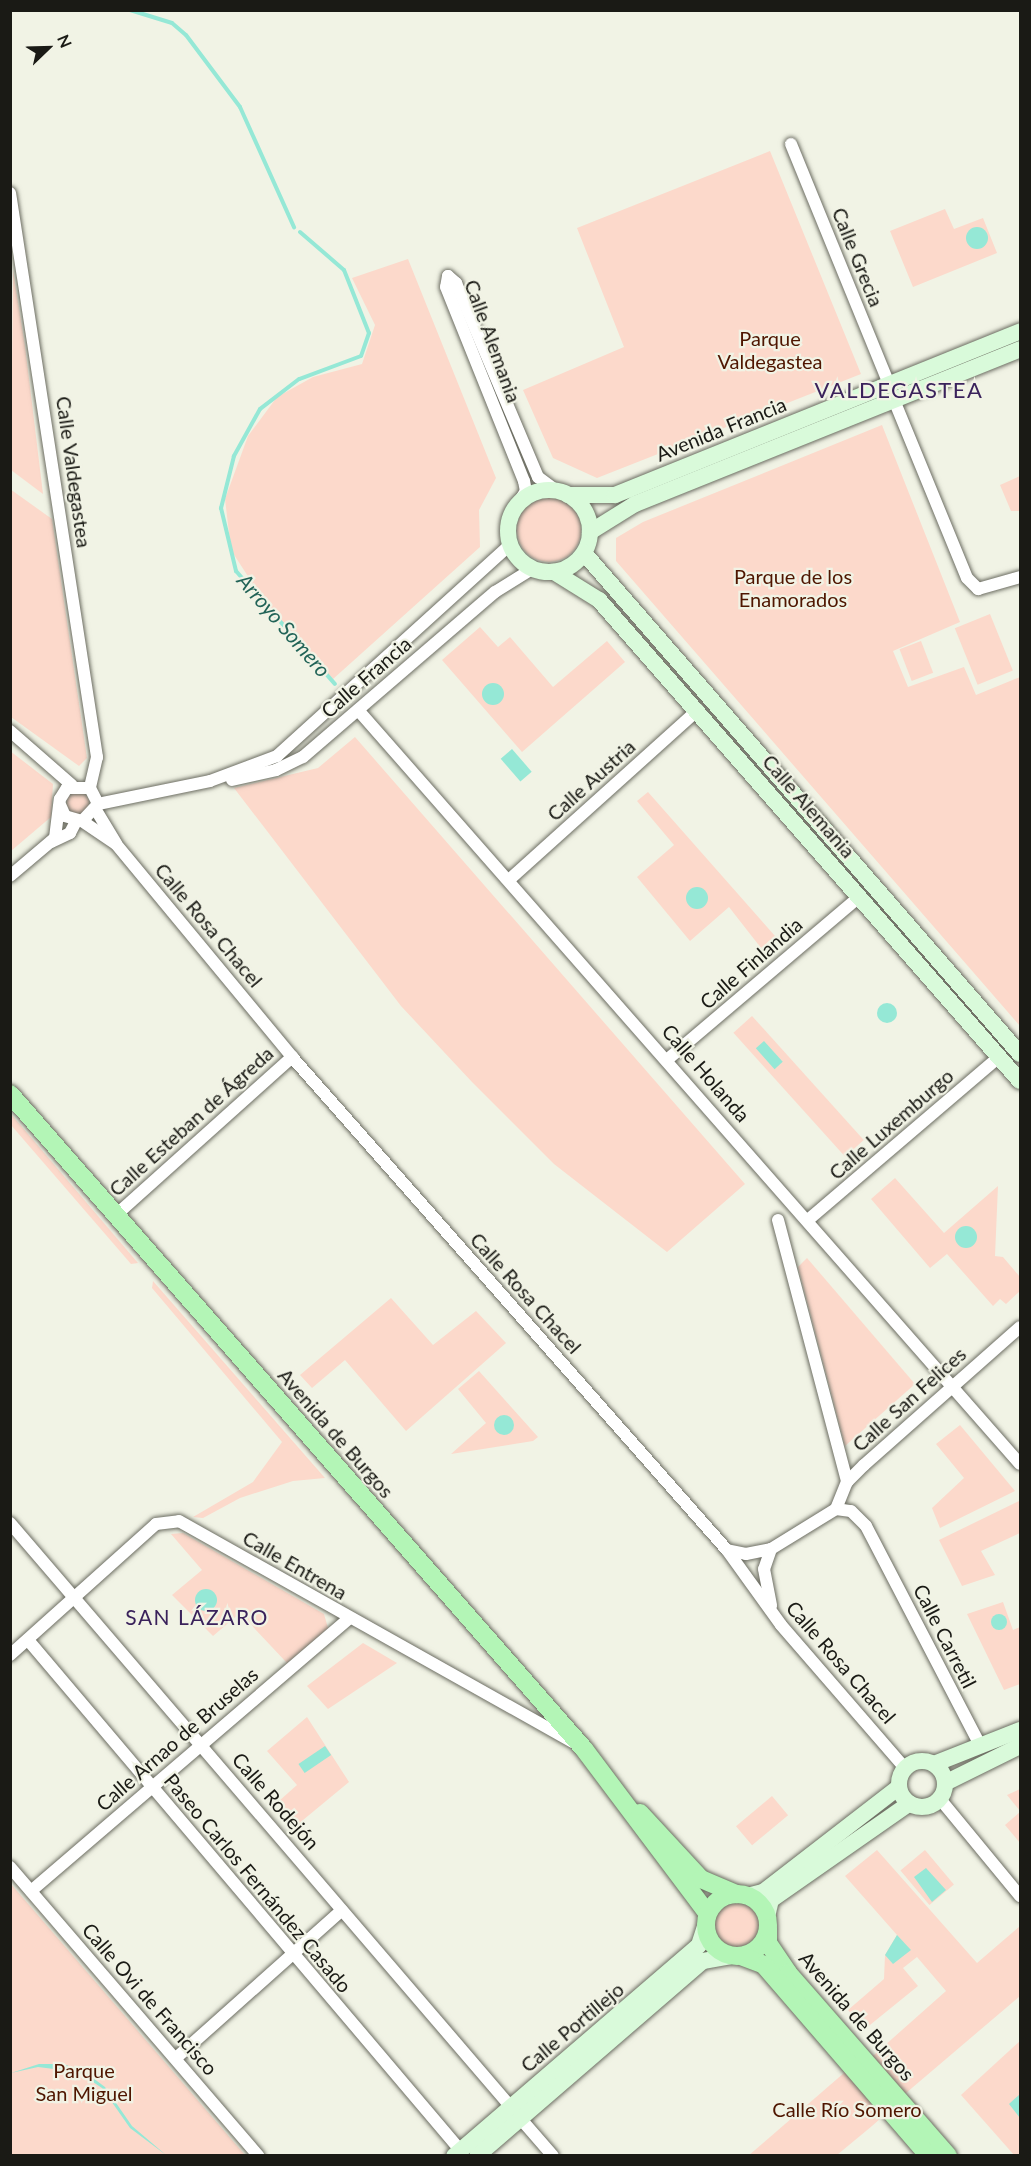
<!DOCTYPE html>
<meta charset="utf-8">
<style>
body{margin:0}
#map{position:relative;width:1031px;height:2166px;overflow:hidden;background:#f1f3e5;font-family:Lato,sans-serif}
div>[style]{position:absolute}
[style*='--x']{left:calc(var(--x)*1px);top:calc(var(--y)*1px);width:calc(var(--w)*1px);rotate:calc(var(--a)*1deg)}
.green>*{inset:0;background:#fcd9cb;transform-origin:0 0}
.round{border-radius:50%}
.water>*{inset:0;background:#95e8d6;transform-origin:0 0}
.stream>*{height:4px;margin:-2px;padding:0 2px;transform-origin:2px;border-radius:2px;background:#95e8d6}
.roads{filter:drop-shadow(0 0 2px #6c6d62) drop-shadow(0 0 2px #6c6d62)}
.minor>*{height:12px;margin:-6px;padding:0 6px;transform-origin:6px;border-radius:6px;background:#fff}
.secondary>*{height:16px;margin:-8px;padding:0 8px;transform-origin:8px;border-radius:8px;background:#d9fada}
.secondary>.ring{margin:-8px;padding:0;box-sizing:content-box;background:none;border:16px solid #d9fada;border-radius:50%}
.primary>*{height:18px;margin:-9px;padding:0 9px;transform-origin:9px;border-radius:9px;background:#b3f5b6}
.primary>.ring{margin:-9px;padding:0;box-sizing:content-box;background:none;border:18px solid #b3f5b6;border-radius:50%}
span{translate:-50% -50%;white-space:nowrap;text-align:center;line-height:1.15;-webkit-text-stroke:4.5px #f1f3e5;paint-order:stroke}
.street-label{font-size:20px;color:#1a1a15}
.park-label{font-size:20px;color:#4f1600}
.water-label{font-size:21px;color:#216357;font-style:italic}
.neighbourhood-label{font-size:21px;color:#3a225b;letter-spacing:1.5px}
.quarter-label{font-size:22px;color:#3a225b;letter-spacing:1.5px}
.frame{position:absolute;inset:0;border:12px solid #1a1a15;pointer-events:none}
.north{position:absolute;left:18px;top:18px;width:60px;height:60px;-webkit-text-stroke:4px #f1f3e5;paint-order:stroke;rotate:67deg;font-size:16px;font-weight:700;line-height:24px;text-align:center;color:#1a1a15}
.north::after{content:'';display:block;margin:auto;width:21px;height:27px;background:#1a1a15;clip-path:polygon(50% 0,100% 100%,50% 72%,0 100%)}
</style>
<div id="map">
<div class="green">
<div style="clip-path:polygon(770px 151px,861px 374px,597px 478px,553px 458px,523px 390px,624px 347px,577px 228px)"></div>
<div style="clip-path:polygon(945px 209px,954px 229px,983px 218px,997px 253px,913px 287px,890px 231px)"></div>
<div style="clip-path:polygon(408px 259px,496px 478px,479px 510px,480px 547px,333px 679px,273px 615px,231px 550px,225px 499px,248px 436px,277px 397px,313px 377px,362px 364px,375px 325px,352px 278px)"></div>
<div style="clip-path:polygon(13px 270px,25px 346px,43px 494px,11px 470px)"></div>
<div style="clip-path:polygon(882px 425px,960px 622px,893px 651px,908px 687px,964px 667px,976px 695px,1020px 677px,1020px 1026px,616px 561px,616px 538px,643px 522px)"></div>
<div style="clip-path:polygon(1020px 476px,1020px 511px,1011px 511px,1000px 485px)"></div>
<div style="clip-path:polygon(10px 489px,52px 519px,87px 758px,79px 766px,11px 717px)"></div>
<div class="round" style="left:517px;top:498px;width:64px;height:64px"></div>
<div style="left:990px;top:614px;width:61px;height:38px;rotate:68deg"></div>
<div style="clip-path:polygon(480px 627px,498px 647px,510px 637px,553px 687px,607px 641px,625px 662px,522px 752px,442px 660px)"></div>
<div style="left:921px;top:641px;width:34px;height:23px;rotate:69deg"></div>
<div style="clip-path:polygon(355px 737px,745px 1184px,667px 1252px,554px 1164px,472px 1082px,401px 1006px,234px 788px,318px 768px)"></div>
<div style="clip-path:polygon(10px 751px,53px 784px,51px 817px,11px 851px)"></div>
<div style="clip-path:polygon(648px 792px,775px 936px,761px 948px,729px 907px,690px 941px,637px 877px,674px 845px,637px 801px)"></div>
<div class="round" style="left:67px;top:792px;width:22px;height:22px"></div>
<div style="left:752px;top:1016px;width:167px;height:25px;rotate:48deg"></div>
<div style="clip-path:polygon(10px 1114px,11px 1114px,138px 1263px,131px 1264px,11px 1125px)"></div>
<div style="clip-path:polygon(895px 1178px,944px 1233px,998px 1186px,995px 1256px,1003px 1257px,1020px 1277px,1020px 1291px,1006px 1304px,1000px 1299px,993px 1306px,947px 1254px,930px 1268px,871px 1199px)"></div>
<div style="clip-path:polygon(807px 1258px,915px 1384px,845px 1446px,798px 1267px)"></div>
<div style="clip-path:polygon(153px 1281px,325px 1478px,293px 1481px,240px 1498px,203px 1518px,193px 1517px,253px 1482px,282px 1442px,152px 1288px)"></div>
<div style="clip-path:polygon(391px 1298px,433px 1345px,476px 1311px,506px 1343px,406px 1431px,345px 1360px,312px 1388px,300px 1375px)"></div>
<div style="clip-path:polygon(479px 1371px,538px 1437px,533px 1441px,451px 1454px,486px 1423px,458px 1389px)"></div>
<div style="clip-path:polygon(960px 1425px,1015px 1491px,940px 1528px,932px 1508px,964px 1478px,936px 1444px)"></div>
<div style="clip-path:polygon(1019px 1501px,1020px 1533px,981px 1551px,995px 1575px,962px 1586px,939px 1540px)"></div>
<div style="clip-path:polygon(183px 1533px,324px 1614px,328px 1628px,287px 1663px,240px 1613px,213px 1636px,172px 1595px,202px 1570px,171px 1534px)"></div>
<div style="clip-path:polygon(1003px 1602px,1013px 1630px,1020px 1627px,1020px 1684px,1004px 1690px,967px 1614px)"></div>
<div style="clip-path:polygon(363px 1643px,397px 1663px,328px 1709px,307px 1686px)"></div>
<div style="clip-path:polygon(307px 1717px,349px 1782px,297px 1825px,279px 1801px,297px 1785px,267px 1751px)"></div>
<div style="clip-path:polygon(1020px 1789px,1020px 1811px,1007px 1795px)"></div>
<div style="left:772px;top:1796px;width:25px;height:47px;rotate:50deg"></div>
<div style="clip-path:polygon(1020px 1812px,1020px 1843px,1005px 1825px)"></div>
<div style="clip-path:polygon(877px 1850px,977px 1963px,1020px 1926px,1020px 1996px,899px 2099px,866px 2062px,946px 1991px,917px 1957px,903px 1968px,918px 1986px,865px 2029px,848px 2010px,884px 1979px,885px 1955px,897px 1935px,845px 1876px)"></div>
<div style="left:925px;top:1850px;width:45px;height:32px;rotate:50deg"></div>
<div style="clip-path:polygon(11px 1884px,245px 2155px,11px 2155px)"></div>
<div class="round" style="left:713px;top:1903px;width:48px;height:48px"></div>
<div style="clip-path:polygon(1020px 2041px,1020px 2155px,1014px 2155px,961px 2095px)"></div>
<div style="clip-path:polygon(852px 2066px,890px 2110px,872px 2126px,837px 2155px,748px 2156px)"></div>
</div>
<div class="water">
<div class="round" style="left:966px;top:227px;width:22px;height:22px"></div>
<div class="round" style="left:482px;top:683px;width:22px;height:22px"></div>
<div style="left:512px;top:749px;width:30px;height:15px;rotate:49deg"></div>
<div class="round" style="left:686px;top:887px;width:22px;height:22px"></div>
<div class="round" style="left:877px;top:1003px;width:20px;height:20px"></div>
<div style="left:764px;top:1041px;width:28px;height:11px;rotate:48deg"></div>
<div class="round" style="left:955px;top:1226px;width:22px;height:22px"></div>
<div class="round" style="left:494px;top:1415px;width:20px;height:20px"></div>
<div class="round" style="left:195px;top:1589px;width:22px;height:22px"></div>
<div class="round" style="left:991px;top:1614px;width:16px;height:16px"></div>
<div style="left:325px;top:1746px;width:11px;height:32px;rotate:56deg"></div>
<div style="clip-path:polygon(926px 1868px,946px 1890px,932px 1902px,914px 1877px)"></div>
<div style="clip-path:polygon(897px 1935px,911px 1950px,893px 1964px,885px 1955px)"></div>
<div style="clip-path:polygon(39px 2064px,64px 2064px,89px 2075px,105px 2087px,132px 2126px,166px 2155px,130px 2128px,102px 2088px,78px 2072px,38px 2067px,11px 2073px)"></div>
<div style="clip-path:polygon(1020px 2094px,1020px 2118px,1009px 2104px)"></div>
</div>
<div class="stream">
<div style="--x:130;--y:10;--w:44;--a:17.2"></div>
<div style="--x:172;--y:23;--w:18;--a:41"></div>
<div style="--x:186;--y:35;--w:90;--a:53.1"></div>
<div style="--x:240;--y:107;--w:132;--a:65.8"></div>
<div style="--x:300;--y:232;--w:58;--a:40.8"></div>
<div style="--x:344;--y:270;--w:68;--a:68.4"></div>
<div style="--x:369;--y:333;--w:24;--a:109"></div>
<div style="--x:361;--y:356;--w:66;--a:159.6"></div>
<div style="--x:299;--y:379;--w:49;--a:142.4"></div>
<div style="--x:260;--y:409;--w:54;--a:119"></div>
<div style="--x:234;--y:456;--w:54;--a:104"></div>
<div style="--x:221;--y:508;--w:65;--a:76.6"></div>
<div style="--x:236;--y:571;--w:150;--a:48.8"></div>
</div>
<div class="roads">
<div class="minor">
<div style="--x:791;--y:144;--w:259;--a:67.8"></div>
<div style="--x:10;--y:193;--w:571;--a:81.23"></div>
<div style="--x:97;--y:757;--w:32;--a:103"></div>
<div style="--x:448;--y:276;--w:11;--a:100"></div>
<div style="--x:446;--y:287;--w:209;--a:68.1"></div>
<div style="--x:524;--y:481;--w:10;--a:79"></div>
<div style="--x:526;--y:491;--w:24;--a:123"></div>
<div style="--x:448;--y:276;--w:11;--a:41"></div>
<div style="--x:456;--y:283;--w:211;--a:67.1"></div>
<div style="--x:538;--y:477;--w:21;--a:37"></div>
<div style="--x:894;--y:400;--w:192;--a:67.7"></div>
<div style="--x:967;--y:578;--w:16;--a:45"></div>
<div style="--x:978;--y:589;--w:44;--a:-15.9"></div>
<div style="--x:358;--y:710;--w:1003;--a:48.72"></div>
<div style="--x:10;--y:731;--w:82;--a:41.1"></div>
<div style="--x:232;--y:780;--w:45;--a:-12.8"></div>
<div style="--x:276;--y:770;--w:30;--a:-26"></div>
<div style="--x:303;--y:757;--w:253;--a:-40.7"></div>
<div style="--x:495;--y:592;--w:44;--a:-31.9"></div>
<div style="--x:98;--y:804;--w:114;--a:-11.6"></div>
<div style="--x:210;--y:781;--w:72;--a:-20.5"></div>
<div style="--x:277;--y:756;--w:314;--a:-42.2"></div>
<div style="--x:96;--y:810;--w:39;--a:59"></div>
<div style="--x:82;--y:821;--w:41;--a:34.1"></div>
<div style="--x:116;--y:844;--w:276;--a:50.4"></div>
<div style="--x:292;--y:1057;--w:657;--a:48.58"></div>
<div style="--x:727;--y:1550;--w:92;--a:54.2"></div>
<div style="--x:781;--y:1625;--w:189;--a:49.1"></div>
<div style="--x:51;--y:842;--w:21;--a:-25"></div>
<div style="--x:70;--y:833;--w:13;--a:-63"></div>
<div style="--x:10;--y:876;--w:59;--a:-40.2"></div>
<div style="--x:55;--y:838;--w:39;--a:-83"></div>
<div style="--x:60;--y:799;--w:13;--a:-58"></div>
<div style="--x:67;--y:788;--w:23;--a:0"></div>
<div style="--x:90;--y:788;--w:18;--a:63"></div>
<div style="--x:98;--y:804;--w:23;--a:133"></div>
<div style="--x:82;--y:821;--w:18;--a:-164"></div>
<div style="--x:65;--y:816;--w:12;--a:-114"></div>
<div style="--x:510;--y:879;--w:253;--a:-42"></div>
<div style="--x:668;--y:1059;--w:250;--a:-40.3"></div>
<div style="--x:116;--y:1215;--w:237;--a:-41.9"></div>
<div style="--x:778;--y:1220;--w:271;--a:75.2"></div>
<div style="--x:808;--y:1220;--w:251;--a:-40.5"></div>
<div style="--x:836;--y:1509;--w:15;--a:8"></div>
<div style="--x:851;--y:1511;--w:21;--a:45"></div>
<div style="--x:866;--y:1526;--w:249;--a:62.5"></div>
<div style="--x:10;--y:1523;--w:768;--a:49.38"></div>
<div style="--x:771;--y:1549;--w:21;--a:109"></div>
<div style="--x:764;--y:1569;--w:37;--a:79"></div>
<div style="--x:727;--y:1550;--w:19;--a:12"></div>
<div style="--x:746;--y:1554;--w:25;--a:-11"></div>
<div style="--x:771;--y:1549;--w:76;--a:-31.6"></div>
<div style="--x:836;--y:1509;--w:29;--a:-68"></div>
<div style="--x:847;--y:1482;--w:24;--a:-45"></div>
<div style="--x:864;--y:1465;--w:208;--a:-41.5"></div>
<div style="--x:28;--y:1640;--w:668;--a:49.73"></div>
<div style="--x:10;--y:1655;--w:196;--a:-41.9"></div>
<div style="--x:156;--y:1524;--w:23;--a:-7"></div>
<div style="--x:179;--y:1521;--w:452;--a:29.3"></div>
<div style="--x:940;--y:1799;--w:126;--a:50.5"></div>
<div style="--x:10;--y:1867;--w:381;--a:49.3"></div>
<div style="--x:31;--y:1891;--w:419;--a:-40.6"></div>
<div style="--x:176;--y:2058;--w:222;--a:-41.7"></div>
<div style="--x:520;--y:2118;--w:50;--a:49"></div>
</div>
<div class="secondary">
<div class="ring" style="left:508px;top:490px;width:66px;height:66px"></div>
<div style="--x:568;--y:495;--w:47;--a:0"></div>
<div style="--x:615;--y:495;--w:437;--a:-22"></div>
<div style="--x:590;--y:532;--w:53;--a:-31.9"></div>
<div style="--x:635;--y:504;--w:415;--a:-21.9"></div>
<div style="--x:584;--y:553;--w:664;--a:48.97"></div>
<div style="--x:554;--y:572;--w:53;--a:31.9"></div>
<div style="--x:599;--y:600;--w:639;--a:48.81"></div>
<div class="ring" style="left:899px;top:1761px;width:30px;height:30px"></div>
<div style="--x:934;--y:1764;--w:92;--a:-21.6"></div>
<div style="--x:945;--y:1783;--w:84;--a:-26.3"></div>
<div style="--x:747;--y:1896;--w:16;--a:-14"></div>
<div style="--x:763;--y:1892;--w:172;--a:-37.7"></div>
<div style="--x:767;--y:1917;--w:17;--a:-77"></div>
<div style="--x:771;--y:1900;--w:169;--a:-34.9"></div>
<div style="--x:454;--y:2156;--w:323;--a:-40.7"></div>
<div style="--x:699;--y:1945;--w:22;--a:-72"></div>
<div style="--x:477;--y:2156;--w:298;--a:-40.8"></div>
<div style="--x:703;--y:1961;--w:27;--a:-10"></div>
</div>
<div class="primary">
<div style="--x:10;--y:1094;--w:871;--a:48.77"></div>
<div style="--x:584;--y:1749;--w:205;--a:53.1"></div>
<div style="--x:640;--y:1813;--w:90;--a:47.3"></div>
<div style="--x:701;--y:1879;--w:39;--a:23"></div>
<div class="ring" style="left:706px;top:1894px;width:44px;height:44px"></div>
<div style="--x:768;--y:1928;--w:15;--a:90"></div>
<div style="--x:768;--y:1943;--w:36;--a:56"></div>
<div style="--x:788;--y:1973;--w:243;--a:48.8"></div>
<div style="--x:741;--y:1956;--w:25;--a:21"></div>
<div style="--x:764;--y:1965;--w:252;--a:49.2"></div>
</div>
</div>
<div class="street-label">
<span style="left:858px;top:257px;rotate:68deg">Calle Grecia</span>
<span style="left:493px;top:341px;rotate:70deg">Calle Alemania</span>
<span style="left:721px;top:429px;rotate:-22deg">Avenida Francia</span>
<span style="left:74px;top:472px;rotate:82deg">Calle Valdegastea</span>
<span style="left:366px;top:677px;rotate:-41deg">Calle Francia</span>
<span style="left:591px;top:780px;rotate:-42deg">Calle Austria</span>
<span style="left:809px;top:806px;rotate:49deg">Calle Alemania</span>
<span style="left:209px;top:925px;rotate:50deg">Calle Rosa Chacel</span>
<span style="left:751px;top:963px;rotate:-41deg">Calle Finlandia</span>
<span style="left:706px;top:1073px;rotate:49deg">Calle Holanda</span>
<span style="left:191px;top:1121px;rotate:-42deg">Calle Esteban de Ágreda</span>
<span style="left:891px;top:1124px;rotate:-41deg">Calle Luxemburgo</span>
<span style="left:526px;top:1293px;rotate:48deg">Calle Rosa Chacel</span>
<span style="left:909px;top:1399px;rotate:-42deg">Calle San Felices</span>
<span style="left:336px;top:1433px;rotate:49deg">Avenida de Burgos</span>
<span style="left:295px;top:1565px;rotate:30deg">Calle Entrena</span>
<span style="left:945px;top:1636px;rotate:63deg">Calle Carretil</span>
<span style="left:841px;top:1662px;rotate:49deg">Calle Rosa Chacel</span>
<span style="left:177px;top:1739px;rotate:-41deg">Calle Arnao de Bruselas</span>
<span style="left:276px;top:1801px;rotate:49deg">Calle Rodejón</span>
<span style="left:258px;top:1883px;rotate:50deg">Paseo Carlos Fernández Casado</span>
<span style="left:150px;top:1999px;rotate:49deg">Calle Ovi de Francisco</span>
<span style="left:857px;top:2016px;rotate:49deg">Avenida de Burgos</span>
<span style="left:572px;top:2027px;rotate:-40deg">Calle Portillejo</span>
</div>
<div class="park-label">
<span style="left:770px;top:350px">Parque<br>Valdegastea</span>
<span style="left:793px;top:588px">Parque de los<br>Enamorados</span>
<span style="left:84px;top:2082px">Parque<br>San Miguel</span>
<span style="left:847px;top:2109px">Calle Río Somero</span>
</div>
<div class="water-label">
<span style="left:284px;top:625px;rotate:49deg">Arroyo Somero</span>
</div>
<div class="neighbourhood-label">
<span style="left:197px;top:1617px">SAN LÁZARO</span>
</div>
<div class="quarter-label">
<span style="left:899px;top:390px">VALDEGASTEA</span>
</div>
<div class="frame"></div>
<div class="north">N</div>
</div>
